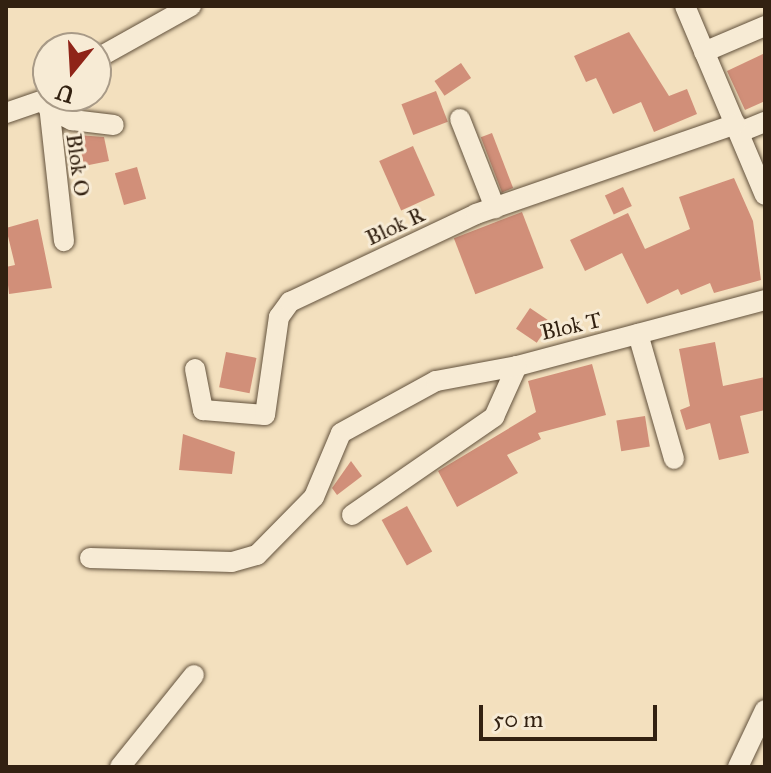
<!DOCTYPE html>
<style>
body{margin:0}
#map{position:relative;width:771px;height:773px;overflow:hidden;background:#f3e0be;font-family:"IM FELL Great Primer",serif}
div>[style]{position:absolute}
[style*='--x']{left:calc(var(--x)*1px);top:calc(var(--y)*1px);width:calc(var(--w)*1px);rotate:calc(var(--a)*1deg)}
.building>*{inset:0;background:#d18f79;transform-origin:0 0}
.roads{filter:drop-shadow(0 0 2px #62513c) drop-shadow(0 0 2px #62513c)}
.minor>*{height:20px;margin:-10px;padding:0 10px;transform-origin:10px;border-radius:10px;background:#f7ebd5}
span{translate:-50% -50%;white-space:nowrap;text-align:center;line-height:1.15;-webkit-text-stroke:6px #f7ebd5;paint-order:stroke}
.street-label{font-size:22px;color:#322111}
.frame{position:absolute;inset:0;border:8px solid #322111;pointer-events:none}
.north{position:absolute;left:32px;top:32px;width:80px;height:80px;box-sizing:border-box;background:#f7ebd5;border:2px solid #a89a87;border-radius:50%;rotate:198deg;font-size:22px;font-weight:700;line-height:32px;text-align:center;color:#322111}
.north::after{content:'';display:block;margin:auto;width:28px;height:36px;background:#8f2418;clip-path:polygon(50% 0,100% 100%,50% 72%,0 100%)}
.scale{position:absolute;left:479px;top:705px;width:178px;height:36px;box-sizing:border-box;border:4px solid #322111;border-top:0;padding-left:10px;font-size:24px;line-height:28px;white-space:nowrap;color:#322111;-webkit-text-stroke:6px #f7ebd5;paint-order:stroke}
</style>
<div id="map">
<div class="building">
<div style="clip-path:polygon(629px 32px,669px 96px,687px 89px,697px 114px,654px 132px,641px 102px,613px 114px,596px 78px,586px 82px,574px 56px)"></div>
<div style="clip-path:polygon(765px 53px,765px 101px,745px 110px,727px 71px)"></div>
<div style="left:461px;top:63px;width:18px;height:32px;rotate:56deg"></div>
<div style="left:436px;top:91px;width:33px;height:37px;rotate:69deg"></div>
<div style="left:492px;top:133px;width:59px;height:12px;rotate:69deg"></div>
<div style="clip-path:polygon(78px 135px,104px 137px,109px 161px,84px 166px)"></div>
<div style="left:413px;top:146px;width:54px;height:37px;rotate:66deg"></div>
<div style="left:137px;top:167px;width:33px;height:23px;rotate:74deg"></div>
<div style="clip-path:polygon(734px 178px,753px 221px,761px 280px,714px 293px,710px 283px,681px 295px,678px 289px,647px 304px,622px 253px,585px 271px,570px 240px,628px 213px,645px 249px,690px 229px,679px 197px)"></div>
<div style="left:623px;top:187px;width:21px;height:20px;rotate:65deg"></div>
<div style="left:522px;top:212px;width:60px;height:73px;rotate:69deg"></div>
<div style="clip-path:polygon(38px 219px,52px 288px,9px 294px,6px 267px,15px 265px,6px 228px)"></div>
<div style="left:530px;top:308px;width:25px;height:25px;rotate:34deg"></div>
<div style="clip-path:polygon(715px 342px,723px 386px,765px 377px,765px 410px,740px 416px,749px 453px,719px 460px,710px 423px,686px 430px,680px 410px,690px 406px,679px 349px)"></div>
<div style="left:226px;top:352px;width:31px;height:36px;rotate:11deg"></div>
<div style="clip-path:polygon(592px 364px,606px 415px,538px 433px,541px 439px,507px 455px,518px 473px,457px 507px,438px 471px,536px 412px,528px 381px)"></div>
<div style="left:645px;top:416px;width:31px;height:29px;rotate:81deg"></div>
<div style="clip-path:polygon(183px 434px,235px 452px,232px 474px,179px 470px)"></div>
<div style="clip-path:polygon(351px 461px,362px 476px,337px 495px,332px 488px)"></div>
<div style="left:407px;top:506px;width:52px;height:29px;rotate:61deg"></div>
</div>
<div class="roads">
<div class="minor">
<div style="--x:685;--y:6;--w:205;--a:67.1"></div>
<div style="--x:704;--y:52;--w:66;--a:-23.1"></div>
<div style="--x:96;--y:59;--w:109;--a:-29.2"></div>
<div style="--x:48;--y:96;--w:146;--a:83.7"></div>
<div style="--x:48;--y:108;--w:27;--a:27"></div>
<div style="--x:72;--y:120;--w:42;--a:6.8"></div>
<div style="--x:6;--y:113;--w:43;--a:-18.9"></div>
<div style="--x:460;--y:119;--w:96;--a:68.5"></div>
<div style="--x:740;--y:132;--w:27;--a:-22"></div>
<div style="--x:638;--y:334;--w:130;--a:73.9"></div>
<div style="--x:195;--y:369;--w:42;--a:79"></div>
<div style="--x:203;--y:410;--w:62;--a:4.6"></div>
<div style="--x:265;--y:415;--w:99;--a:-81.9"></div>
<div style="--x:279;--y:317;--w:19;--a:-54"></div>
<div style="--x:290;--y:302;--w:206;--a:-25.3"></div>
<div style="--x:476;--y:214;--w:275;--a:-19.1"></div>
<div style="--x:352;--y:515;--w:173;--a:-34.6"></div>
<div style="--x:494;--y:417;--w:56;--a:-65.7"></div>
<div style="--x:517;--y:366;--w:257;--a:-14.9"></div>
<div style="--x:90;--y:558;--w:142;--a:1.6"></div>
<div style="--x:232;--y:562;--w:26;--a:-16"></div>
<div style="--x:257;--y:555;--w:81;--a:-45.5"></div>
<div style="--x:314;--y:497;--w:69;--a:-67.1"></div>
<div style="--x:341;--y:433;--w:108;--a:-28.7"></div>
<div style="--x:436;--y:381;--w:82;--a:-10.5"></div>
<div style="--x:120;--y:767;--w:118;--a:-51.2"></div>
<div style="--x:738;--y:767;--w:63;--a:-64.7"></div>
</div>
</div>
<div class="street-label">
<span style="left:78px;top:165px;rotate:82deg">Blok O</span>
<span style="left:395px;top:226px;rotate:-25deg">Blok R</span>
<span style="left:571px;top:326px;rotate:-13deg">Blok T</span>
</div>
<div class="frame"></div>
<div class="north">U</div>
<div class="scale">50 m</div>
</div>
